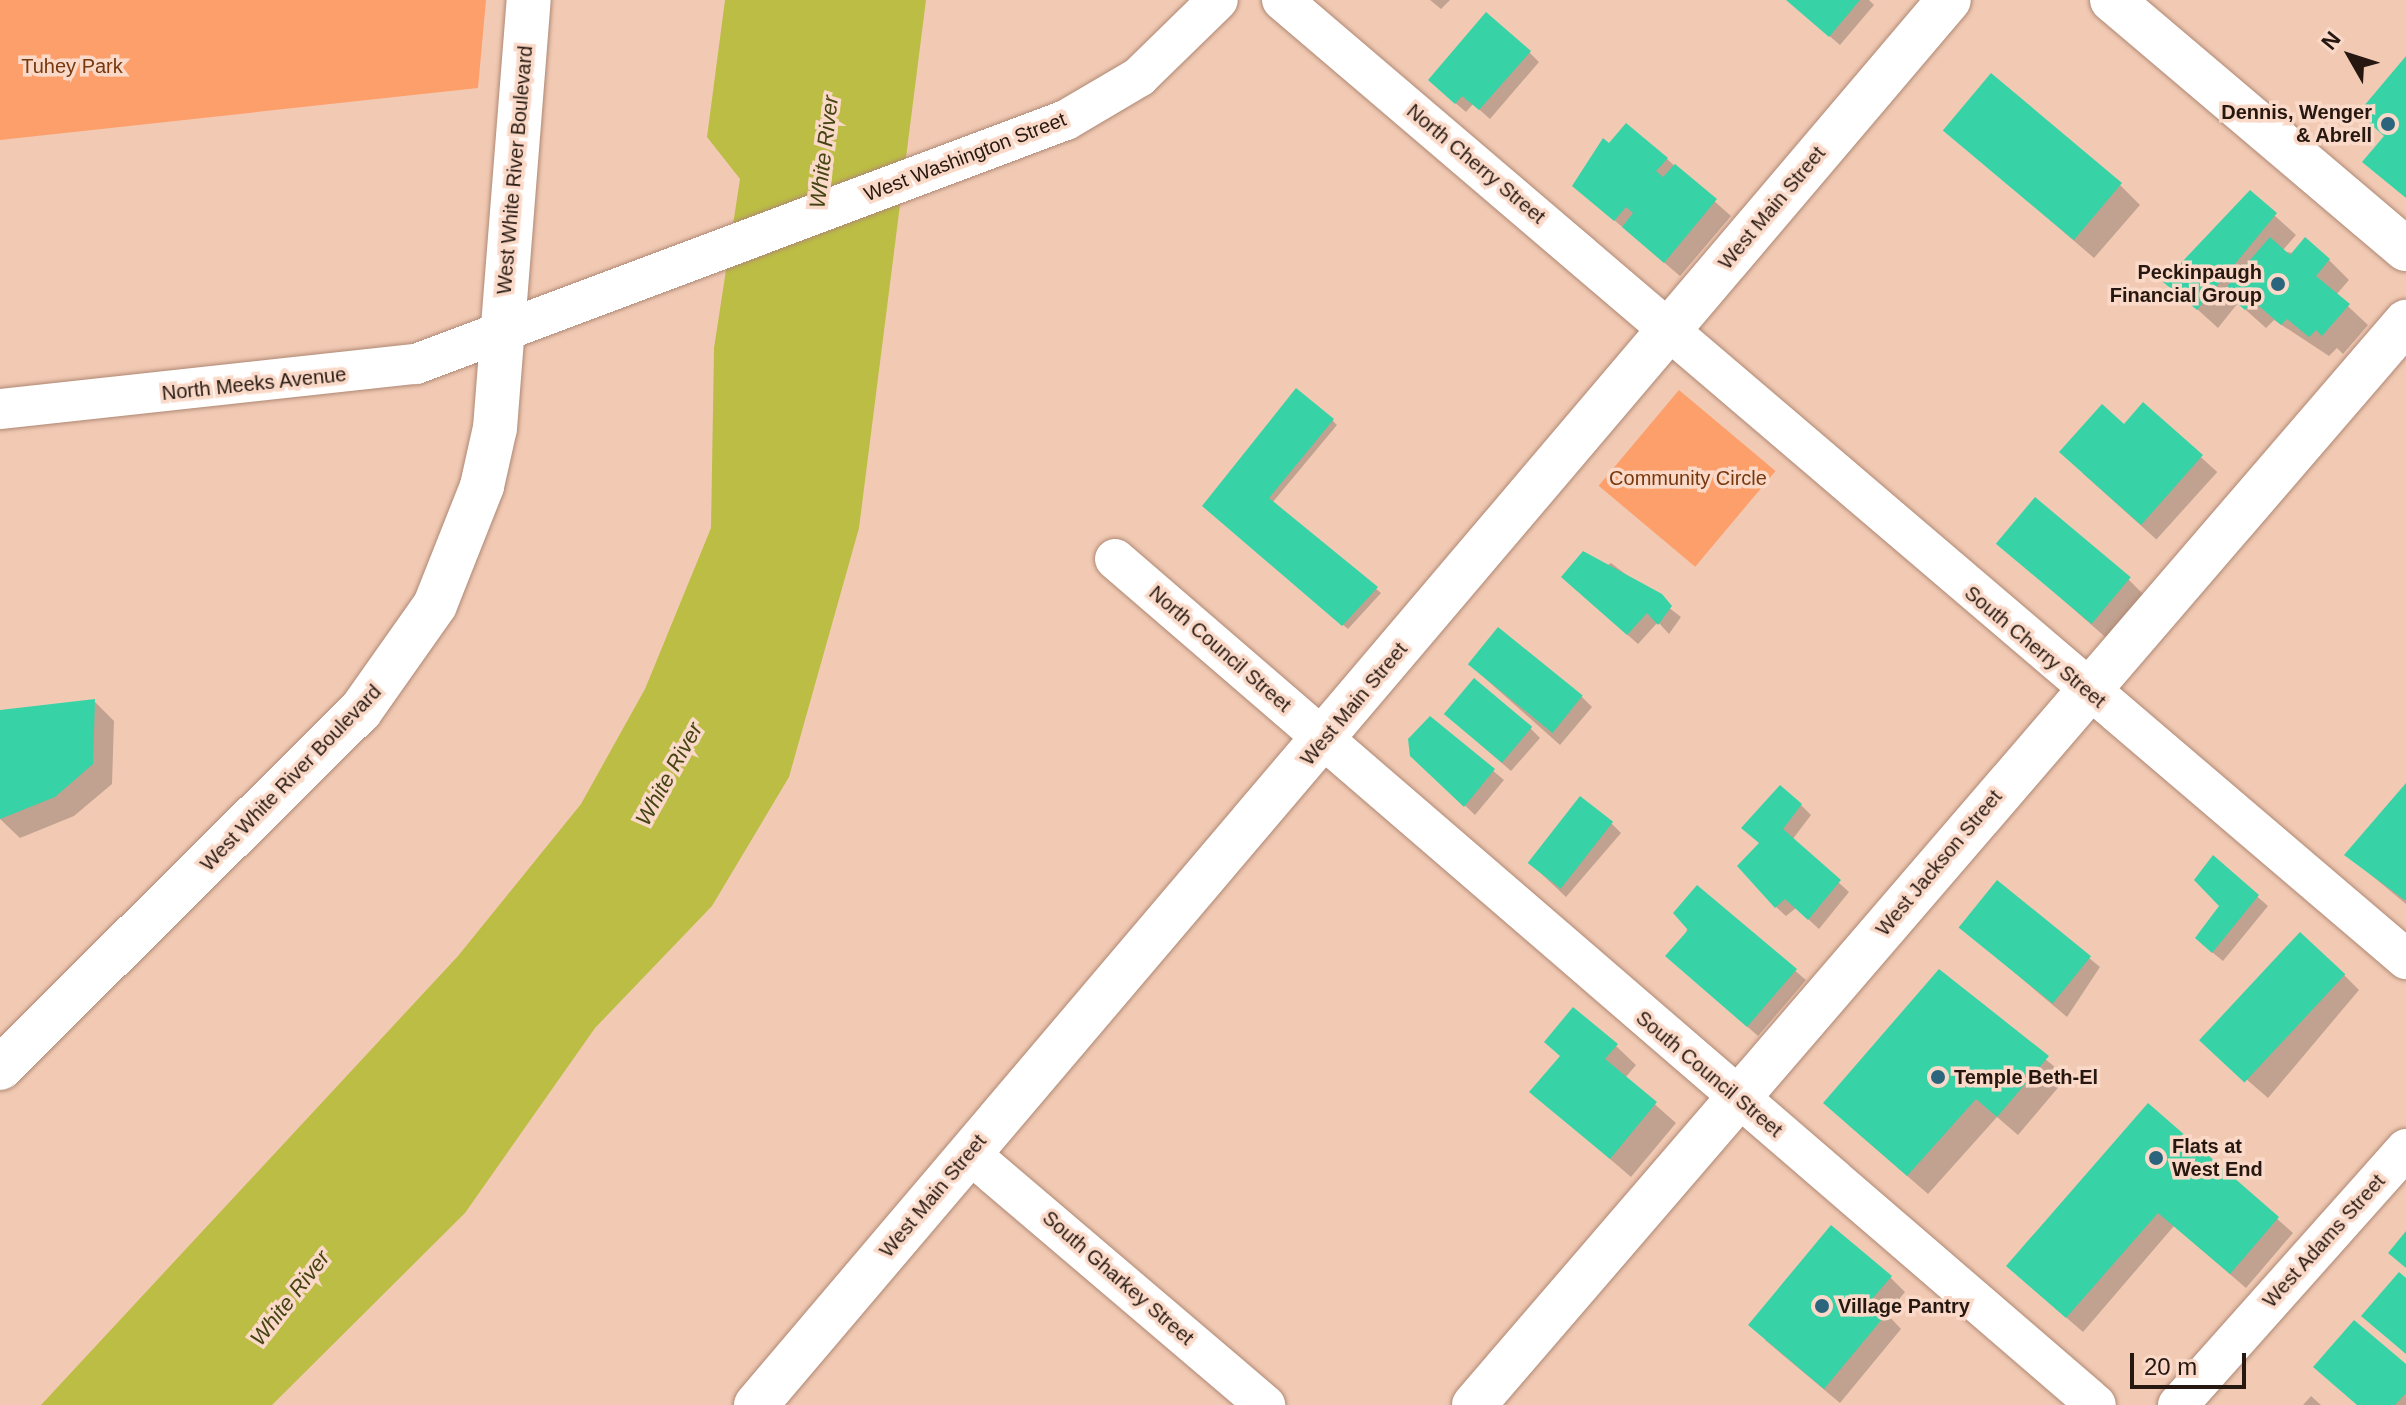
<!DOCTYPE html>
<style>
body{margin:0}
#map{position:relative;width:2406px;height:1405px;overflow:hidden;background:#f2cab4;font-family:Helvetica,sans-serif}
div>[style]{position:absolute}
[style*='--x']{left:calc(var(--x)*1px);top:calc(var(--y)*1px);width:calc(var(--w)*1px);rotate:calc(var(--a)*1deg)}
.green>*{inset:0;background:#fc9f6b;transform-origin:0 0}
.water>*{inset:0;background:#bcbd44}
.shadow>*{inset:0;background:#0003;transform-origin:0 0}
.building>*{inset:0;background:#37d3a7;transform-origin:0 0}
.roads{filter:drop-shadow(0 0 2px #ae8874) drop-shadow(0 0 2px #ae8874)}
.street>*{height:40px;margin:-20px;padding:0 20px;transform-origin:20px;border-radius:20px;background:#fff}
.secondary>*{height:44px;margin:-22px;padding:0 22px;transform-origin:22px;border-radius:22px;background:#fff}
.dots>*{width:22px;height:22px;translate:-50% -50%;box-sizing:border-box;border:4px solid #fad9c8;border-radius:50%}
span{translate:-50% -50%;white-space:nowrap;text-align:center;line-height:1.15;-webkit-text-stroke:7px #fad9c8;paint-order:stroke}
.park-label{font-size:20px;color:#77380d}
.poi-label{font-size:20px;color:#261810;font-weight:700}
.right{translate:-100% -50%;text-align:right}
.left{translate:0 -50%;text-align:left}
.street-label{font-size:20px;color:#261810}
.water-label{font-size:22px;color:#444413;font-style:italic}
.north{position:absolute;left:2310px;top:16px;width:80px;height:80px;-webkit-text-stroke:6px #fad9c8;paint-order:stroke;rotate:309deg;font-size:22px;font-weight:700;line-height:32px;text-align:center;color:#261810}
.north::after{content:'';display:block;margin:auto;width:28px;height:36px;background:#261810;clip-path:polygon(50% 0,100% 100%,50% 72%,0 100%)}
.scale{position:absolute;left:2130px;top:1353px;width:116px;height:36px;box-sizing:border-box;border:4px solid #261810;border-top:0;padding-left:10px;font-size:24px;line-height:28px;white-space:nowrap;color:#261810;-webkit-text-stroke:6px #fad9c8;paint-order:stroke}
</style>
<div id="map">
<div class="green">
<div style="clip-path:polygon(0 0,486px 0,478px 88px,0 140px)"></div>
<div style="left:1679px;top:390px;width:126px;height:125px;rotate:40deg"></div>
</div>
<div class="water">
<div style="clip-path:polygon(725px 0,926px 0,859px 528px,789px 777px,712px 906px,595px 1028px,465px 1213px,272px 1405px,41px 1405px,458px 956px,581px 804px,645px 689px,711px 528px,714px 348px,740px 179px,707px 137px)"></div>
</div>
<div class="shadow">
<div style="clip-path:polygon(1430px 0,1450px 0,1441px 9px)"></div>
<div style="clip-path:polygon(1787px 0,1869px 0,1874px 5px,1840px 45px)"></div>
<div style="clip-path:polygon(1529px 52px,1539px 62px,1490px 119px,1473px 104px,1466px 112px,1440px 90px)"></div>
<div style="clip-path:polygon(1945px 130px,2120px 185px,2140px 205px,2094px 258px)"></div>
<div style="clip-path:polygon(1609px 146px,1667px 159px,1731px 216px,1680px 276px,1574px 186px)"></div>
<div style="clip-path:polygon(2250px 193px,2296px 235px,2282px 251px,2329px 260px,2349px 280px,2336px 295px,2368px 325px,2343px 354px,2337px 348px,2329px 356px,2274px 320px,2266px 328px,2238px 303px,2218px 328px,2166px 281px)"></div>
<div style="left:2143px;top:405px;width:100px;height:91px;rotate:42deg"></div>
<div style="clip-path:polygon(1332px 420px,1337px 425px,1272px 503px,1381px 593px,1348px 629px,1209px 510px)"></div>
<div style="clip-path:polygon(1998px 543px,2128px 579px,2148px 599px,2111px 642px)"></div>
<div style="clip-path:polygon(1611px 563px,1681px 617px,1669px 634px,1658px 622px,1638px 644px,1573px 587px)"></div>
<div style="clip-path:polygon(1479px 673px,1582px 697px,1592px 707px,1560px 745px)"></div>
<div style="clip-path:polygon(94px 701px,114px 721px,112px 784px,74px 816px,20px 838px,0 819px,0 712px)"></div>
<div style="clip-path:polygon(1431px 719px,1504px 780px,1475px 815px,1412px 755px)"></div>
<div style="clip-path:polygon(1458px 725px,1530px 728px,1540px 738px,1511px 771px)"></div>
<div style="clip-path:polygon(2406px 786px,2406px 904px,2347px 855px)"></div>
<div style="clip-path:polygon(1801px 805px,1811px 815px,1792px 840px,1849px 892px,1819px 929px,1796px 908px,1786px 916px,1776px 907px,1761px 844px)"></div>
<div style="clip-path:polygon(1611px 823px,1621px 833px,1566px 897px,1529px 862px)"></div>
<div style="clip-path:polygon(2213px 858px,2268px 906px,2223px 961px,2207px 948px,2222px 906px)"></div>
<div style="clip-path:polygon(1997px 882px,2100px 967px,2067px 1017px,1970px 935px)"></div>
<div style="clip-path:polygon(1697px 888px,1806px 980px,1758px 1036px,1678px 966px)"></div>
<div style="clip-path:polygon(1939px 972px,2067px 1077px,2018px 1135px,1997px 1117px,1928px 1194px,1845px 1122px)"></div>
<div style="clip-path:polygon(2344px 975px,2359px 990px,2268px 1098px,2207px 1045px)"></div>
<div style="clip-path:polygon(1616px 1046px,1636px 1065px,1625px 1078px,1676px 1123px,1631px 1177px,1532px 1092px)"></div>
<div style="clip-path:polygon(2148px 1105px,2293px 1233px,2246px 1288px,2174px 1226px,2083px 1332px,2024px 1281px)"></div>
<div style="clip-path:polygon(1890px 1277px,1905px 1292px,1887px 1314px,1901px 1329px,1840px 1403px,1765px 1340px)"></div>
<div style="clip-path:polygon(2406px 1367px,2406px 1405px,2358px 1405px)"></div>
<div style="clip-path:polygon(2311px 1396px,2321px 1405px,2303px 1405px)"></div>
</div>
<div class="building">
<div style="clip-path:polygon(1786px 0,1860px 0,1829px 37px)"></div>
<div style="clip-path:polygon(1486px 12px,1531px 51px,1479px 110px,1462px 96px,1455px 104px,1428px 80px)"></div>
<div style="clip-path:polygon(2406px 56px,2406px 198px,2362px 162px,2384px 136px,2358px 113px)"></div>
<div style="left:1991px;top:73px;width:171px;height:75px;rotate:40deg"></div>
<div style="clip-path:polygon(1626px 123px,1668px 158px,1656px 171px,1663px 177px,1675px 164px,1717px 199px,1664px 263px,1622px 227px,1633px 213px,1626px 207px,1614px 221px,1572px 186px,1603px 138px,1609px 143px)"></div>
<div style="clip-path:polygon(2250px 190px,2277px 213px,2197px 310px,2163px 282px)"></div>
<div style="clip-path:polygon(2270px 237px,2290px 255px,2305px 237px,2330px 259px,2316px 276px,2350px 304px,2322px 336px,2316px 330px,2309px 337px,2287px 319px,2281px 325px,2253px 301px,2245px 310px,2223px 291px)"></div>
<div style="clip-path:polygon(1296px 388px,1334px 419px,1269px 498px,1378px 587px,1342px 626px,1202px 506px)"></div>
<div style="clip-path:polygon(2143px 402px,2203px 455px,2141px 525px,2059px 452px,2102px 404px,2124px 424px)"></div>
<div style="left:2035px;top:497px;width:125px;height:61px;rotate:40deg"></div>
<div style="clip-path:polygon(1583px 551px,1662px 594px,1672px 606px,1658px 625px,1647px 613px,1627px 635px,1561px 577px)"></div>
<div style="left:1498px;top:627px;width:109px;height:48px;rotate:39deg"></div>
<div style="left:1474px;top:678px;width:76px;height:47px;rotate:40deg"></div>
<div style="clip-path:polygon(95px 699px,93px 764px,55px 797px,0 819px,0 710px)"></div>
<div style="clip-path:polygon(1430px 716px,1495px 769px,1464px 807px,1410px 756px,1408px 739px)"></div>
<div style="clip-path:polygon(2406px 783px,2406px 901px,2344px 855px)"></div>
<div style="clip-path:polygon(1780px 785px,1802px 804px,1783px 829px,1841px 880px,1808px 920px,1785px 899px,1775px 908px,1737px 866px,1759px 843px,1741px 828px)"></div>
<div style="left:1580px;top:796px;width:42px;height:85px;rotate:38deg"></div>
<div style="clip-path:polygon(2213px 855px,2259px 895px,2212px 953px,2195px 938px,2219px 906px,2194px 880px)"></div>
<div style="left:1997px;top:880px;width:121px;height:61px;rotate:39deg"></div>
<div style="clip-path:polygon(1697px 885px,1797px 969px,1747px 1027px,1665px 956px,1688px 930px,1673px 913px)"></div>
<div style="left:2300px;top:932px;width:62px;height:148px;rotate:43deg"></div>
<div style="clip-path:polygon(1939px 969px,2049px 1056px,1997px 1117px,1976px 1099px,1907px 1176px,1823px 1103px)"></div>
<div style="clip-path:polygon(1573px 1007px,1618px 1044px,1605px 1059px,1657px 1102px,1610px 1159px,1529px 1092px,1560px 1056px,1544px 1042px)"></div>
<div style="clip-path:polygon(2148px 1103px,2279px 1217px,2230px 1274px,2158px 1213px,2066px 1318px,2006px 1266px)"></div>
<div style="clip-path:polygon(1831px 1225px,1892px 1276px,1872px 1299px,1888px 1312px,1824px 1389px,1748px 1325px)"></div>
<div style="clip-path:polygon(2406px 1231px,2406px 1268px,2388px 1253px)"></div>
<div style="clip-path:polygon(2399px 1272px,2406px 1278px,2406px 1354px,2361px 1316px)"></div>
<div style="clip-path:polygon(2354px 1320px,2406px 1364px,2406px 1393px,2395px 1405px,2357px 1405px,2313px 1367px)"></div>
</div>
<div class="roads">
<div class="street">
<div style="--x:1282;--y:0;--w:1478;--a:40.47"></div>
<div style="--x:0;--y:409;--w:418;--a:-6.2"></div>
<div style="--x:416;--y:364;--w:694;--a:-20.58"></div>
<div style="--x:1066;--y:120;--w:85;--a:-30.5"></div>
<div style="--x:1139;--y:77;--w:110;--a:-44.3"></div>
<div style="--x:1115;--y:559;--w:1295;--a:40.77"></div>
<div style="--x:969;--y:1153;--w:389;--a:40.4"></div>
<div style="--x:2178;--y:1405;--w:343;--a:-48.3"></div>
</div>
<div class="secondary">
<div style="--x:2112;--y:0;--w:385;--a:40.3"></div>
<div style="--x:0;--y:1068;--w:508;--a:-44.76"></div>
<div style="--x:361;--y:710;--w:128;--a:-54.8"></div>
<div style="--x:435;--y:605;--w:128;--a:-68.4"></div>
<div style="--x:482;--y:486;--w:59;--a:-77.4"></div>
<div style="--x:495;--y:428;--w:429;--a:-85.5"></div>
<div style="--x:756;--y:1405;--w:1843;--a:-49.67"></div>
<div style="--x:1474;--y:1405;--w:1429;--a:-49.29"></div>
</div>
</div>
<div class="dots">
<div style="left:2388px;top:124px;background:#2b647d"></div>
<div style="left:2278px;top:284px;background:#2b647d"></div>
<div style="left:1938px;top:1077px;background:#2b647d"></div>
<div style="left:2156px;top:1158px;background:#2b647d"></div>
<div style="left:1822px;top:1306px;background:#2b647d"></div>
</div>
<div class="park-label">
<span style="left:72px;top:66px">Tuhey Park</span>
<span style="left:1688px;top:478px">Community Circle</span>
</div>
<div class="poi-label">
<span class="right" style="left:2372px;top:124px">Dennis, Wenger<br>&amp; Abrell</span>
<span class="right" style="left:2262px;top:284px">Peckinpaugh<br>Financial Group</span>
<span class="left" style="left:1954px;top:1077px">Temple Beth-El</span>
<span class="left" style="left:2172px;top:1158px">Flats at<br>West End</span>
<span class="left" style="left:1838px;top:1306px">Village Pantry</span>
</div>
<div class="street-label">
<span style="left:965px;top:157px;rotate:-21deg">West Washington Street</span>
<span style="left:1476px;top:164px;rotate:40deg">North Cherry Street</span>
<span style="left:515px;top:170px;rotate:-85deg">West White River Boulevard</span>
<span style="left:1772px;top:208px;rotate:-50deg">West Main Street</span>
<span style="left:254px;top:384px;rotate:-6deg">North Meeks Avenue</span>
<span style="left:2035px;top:647px;rotate:40deg">South Cherry Street</span>
<span style="left:1220px;top:649px;rotate:41deg">North Council Street</span>
<span style="left:1354px;top:704px;rotate:-50deg">West Main Street</span>
<span style="left:291px;top:778px;rotate:-46deg">West White River Boulevard</span>
<span style="left:1939px;top:863px;rotate:-50deg">West Jackson Street</span>
<span style="left:1709px;top:1074px;rotate:40deg">South Council Street</span>
<span style="left:933px;top:1196px;rotate:-50deg">West Main Street</span>
<span style="left:2324px;top:1241px;rotate:-48deg">West Adams Street</span>
<span style="left:1118px;top:1278px;rotate:41deg">South Gharkey Street</span>
</div>
<div class="water-label">
<span style="left:824px;top:152px;rotate:-83deg">White River</span>
<span style="left:669px;top:774px;rotate:-61deg">White River</span>
<span style="left:290px;top:1298px;rotate:-52deg">White River</span>
</div>
<div class="north">N</div>
<div class="scale">20 m</div>
</div>
